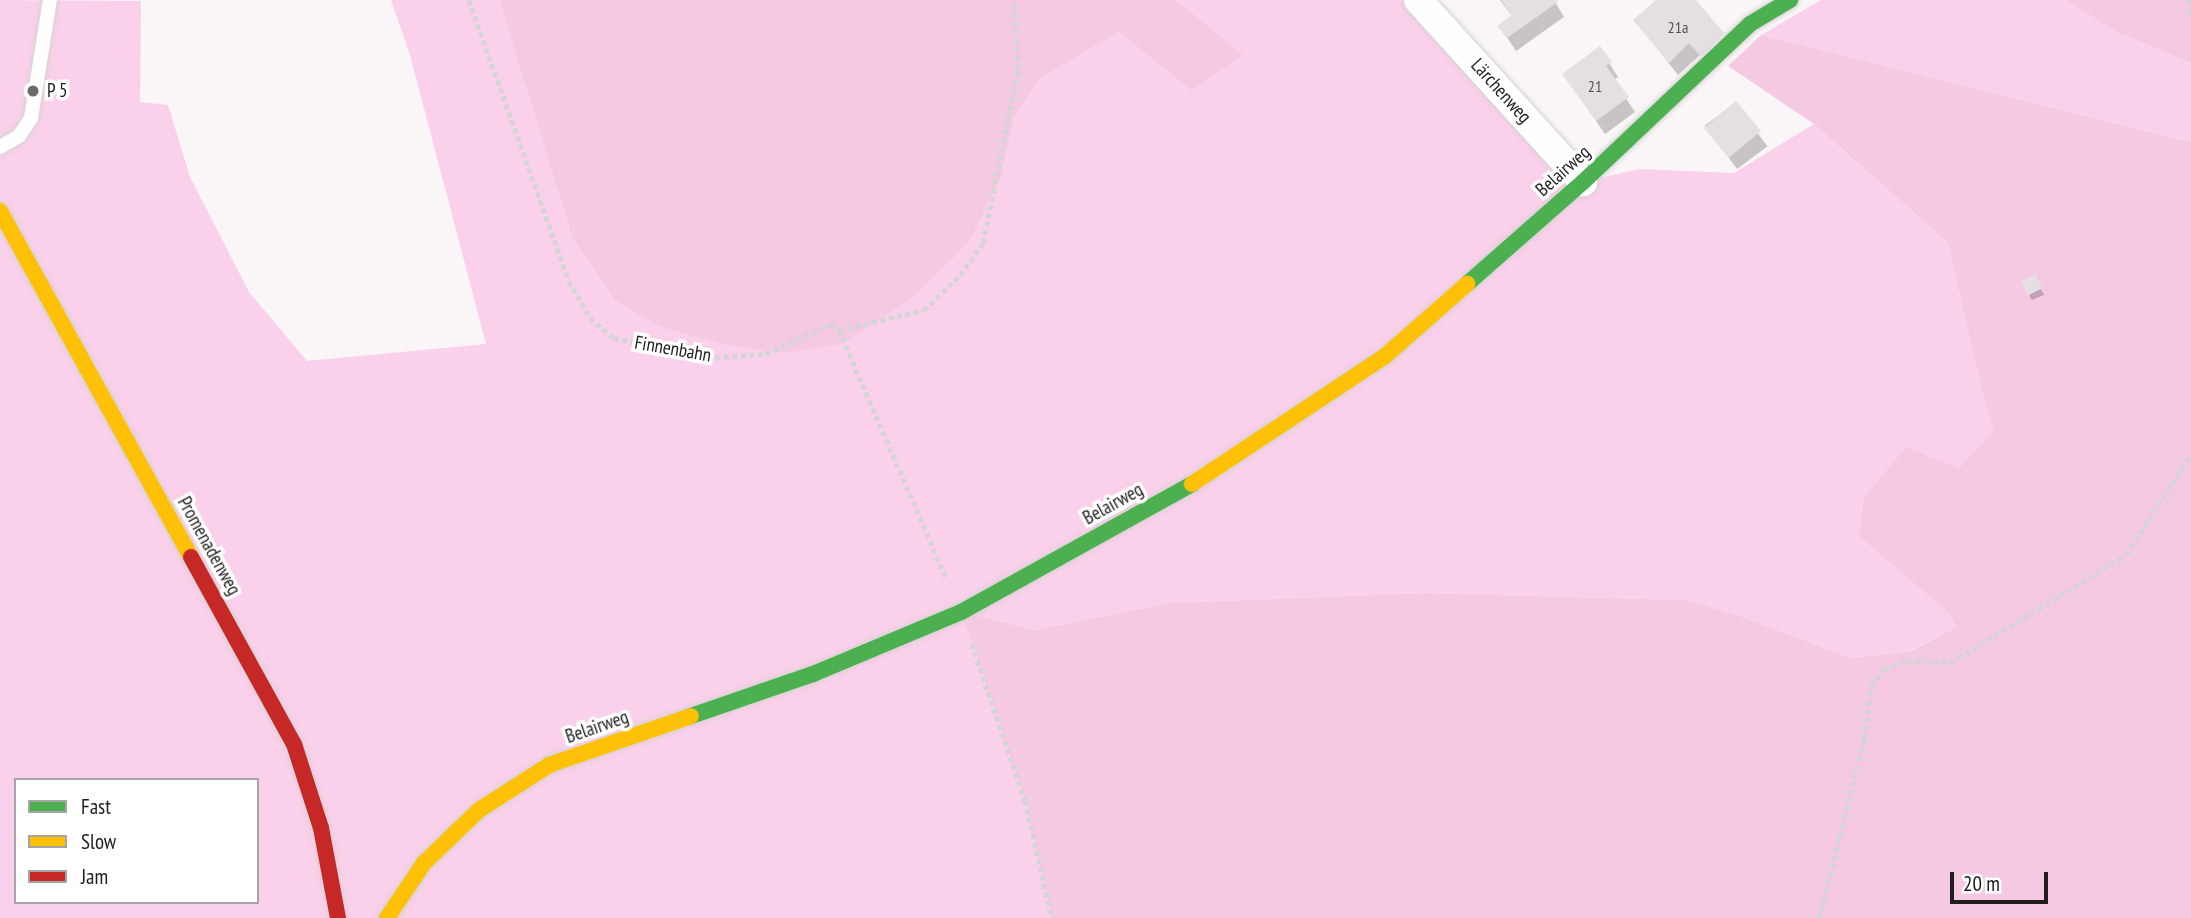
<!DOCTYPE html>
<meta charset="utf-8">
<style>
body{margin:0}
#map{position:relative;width:2191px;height:918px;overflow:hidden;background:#faf6f8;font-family:"PT Sans Narrow",sans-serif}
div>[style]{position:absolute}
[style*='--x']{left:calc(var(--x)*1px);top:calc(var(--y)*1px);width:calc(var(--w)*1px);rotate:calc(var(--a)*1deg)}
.green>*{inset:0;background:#fbd0ea}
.forest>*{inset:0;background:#f6c9e3}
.shadow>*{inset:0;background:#0003;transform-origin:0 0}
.building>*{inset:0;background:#e5dee2;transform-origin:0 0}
.path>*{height:4.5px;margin-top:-2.25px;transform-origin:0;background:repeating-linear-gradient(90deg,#d5d5d5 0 5px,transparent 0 8.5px)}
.roads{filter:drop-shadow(0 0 2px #d5d2d4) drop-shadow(0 0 2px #d5d2d4)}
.lane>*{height:14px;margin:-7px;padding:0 7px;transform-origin:7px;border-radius:7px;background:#fefefe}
.street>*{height:28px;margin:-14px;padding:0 14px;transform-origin:14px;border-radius:14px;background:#fefefe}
.fast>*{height:16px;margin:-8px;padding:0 8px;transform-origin:8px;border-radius:8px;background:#4caf50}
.slow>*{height:16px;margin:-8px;padding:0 8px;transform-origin:8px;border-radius:8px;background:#ffc107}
.jam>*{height:16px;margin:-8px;padding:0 8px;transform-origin:8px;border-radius:8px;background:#c62828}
.dots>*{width:19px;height:19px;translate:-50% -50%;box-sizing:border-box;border:4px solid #fff;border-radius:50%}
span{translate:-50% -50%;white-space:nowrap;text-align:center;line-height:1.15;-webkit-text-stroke:7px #fff;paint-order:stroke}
.number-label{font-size:16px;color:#545052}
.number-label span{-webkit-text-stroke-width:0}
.poi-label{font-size:19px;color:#1f1d1e}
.left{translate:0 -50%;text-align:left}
.street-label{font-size:19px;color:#1f1d1e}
.legend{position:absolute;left:14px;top:778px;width:245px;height:126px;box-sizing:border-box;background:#fff;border:2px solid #a5a5a5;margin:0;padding:9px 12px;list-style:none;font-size:21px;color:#1f1d1e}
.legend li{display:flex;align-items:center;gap:14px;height:35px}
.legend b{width:35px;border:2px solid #a5a5a5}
.scale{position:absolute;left:1950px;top:872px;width:98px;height:32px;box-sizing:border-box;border:4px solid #1f1d1e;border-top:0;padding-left:9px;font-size:21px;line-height:24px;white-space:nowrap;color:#1f1d1e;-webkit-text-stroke:5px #fff;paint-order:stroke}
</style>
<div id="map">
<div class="green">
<div style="clip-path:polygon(evenodd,0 0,141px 1px,140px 102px,168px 105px,190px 177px,249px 292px,307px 361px,486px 344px,410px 55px,391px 0,499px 0,572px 237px,1002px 175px,1014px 117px,1041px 78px,1119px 32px,1191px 91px,1242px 55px,1176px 0,1418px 0,1583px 182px,1639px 169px,1734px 173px,1814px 124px,1948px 243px,1981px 388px,1995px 431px,1958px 468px,1948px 612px,1956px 627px,1910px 651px,1851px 658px,1743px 617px,1687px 600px,1425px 593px,1168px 603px,1035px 630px,961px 612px,1025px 801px,1052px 918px,0 918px,0 0,16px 780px,257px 780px,257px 902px,16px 902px,16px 780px)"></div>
<div style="clip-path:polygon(1821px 0,2066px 0,2116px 32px,2191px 63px,2191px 142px,1761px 35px)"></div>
</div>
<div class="forest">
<div style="clip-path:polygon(499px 0,1176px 0,1243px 55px,1191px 91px,1119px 32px,1041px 78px,1014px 117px,1002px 175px,968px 243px,909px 300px,842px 344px,784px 353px,726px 345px,659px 326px,616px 301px,572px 237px)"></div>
<div style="clip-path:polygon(2066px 0,2191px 0,2191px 63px,2116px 32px)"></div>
<div style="clip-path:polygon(1761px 35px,2191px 142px,2191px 918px,1052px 918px,1025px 801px,961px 612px,1035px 630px,1168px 603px,1425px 593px,1687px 600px,1743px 617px,1851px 658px,1911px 651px,1956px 627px,1948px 612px,1859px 536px,1864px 498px,1906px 447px,1958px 468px,1994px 431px,1981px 388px,1948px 243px,1814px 124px,1728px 66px)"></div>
</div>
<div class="shadow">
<div style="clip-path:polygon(1500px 0,1554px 0,1564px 17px,1516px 51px,1500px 27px,1513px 17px)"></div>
<div style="clip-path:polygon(1659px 0,1693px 0,1723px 34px,1678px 75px,1635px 20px)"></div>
<div style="clip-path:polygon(1600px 49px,1618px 77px,1614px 80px,1635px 112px,1605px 134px,1564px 74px)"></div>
<div style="left:1735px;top:103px;width:54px;height:38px;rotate:53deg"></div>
<div style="clip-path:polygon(2034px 276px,2044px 295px,2032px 300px,2028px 294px)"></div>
</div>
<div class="building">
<div style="clip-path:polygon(1501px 0,1556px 0,1558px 2px,1507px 38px,1497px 26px,1512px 15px)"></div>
<div style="clip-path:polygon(1656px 0,1696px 0,1724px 33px,1701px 57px,1689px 43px,1669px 63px,1633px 20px)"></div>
<div style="clip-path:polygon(1600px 46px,1612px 62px,1606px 66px,1629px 97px,1596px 121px,1562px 74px)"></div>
<div style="left:1736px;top:101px;width:39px;height:42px;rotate:50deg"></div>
<div style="left:2035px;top:274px;width:16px;height:16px;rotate:63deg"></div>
</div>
<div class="path">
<div style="--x:469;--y:0;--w:298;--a:70.4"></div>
<div style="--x:569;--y:281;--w:43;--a:60.4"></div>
<div style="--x:590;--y:318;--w:31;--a:40"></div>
<div style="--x:614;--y:338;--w:95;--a:12.1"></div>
<div style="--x:707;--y:358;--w:58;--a:-3.9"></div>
<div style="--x:765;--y:354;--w:72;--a:-24.4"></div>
<div style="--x:831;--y:324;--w:10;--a:37"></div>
<div style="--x:839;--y:330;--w:87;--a:-13.2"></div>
<div style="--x:924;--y:310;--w:50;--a:-44.2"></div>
<div style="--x:960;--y:275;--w:39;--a:-54"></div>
<div style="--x:983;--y:243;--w:177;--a:-78.6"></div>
<div style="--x:1018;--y:69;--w:69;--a:-94.1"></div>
<div style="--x:2189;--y:0;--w:14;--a:82"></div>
<div style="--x:839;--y:330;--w:272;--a:66.6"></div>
<div style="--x:972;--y:644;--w:166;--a:71.3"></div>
<div style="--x:1025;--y:801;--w:120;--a:77"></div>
<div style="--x:1819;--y:918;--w:185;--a:-75.9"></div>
<div style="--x:1864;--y:739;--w:53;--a:-82.5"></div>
<div style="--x:1871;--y:686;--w:21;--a:-53"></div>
<div style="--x:1884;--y:669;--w:24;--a:-19"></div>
<div style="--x:1907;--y:661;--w:44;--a:1.3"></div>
<div style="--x:1951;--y:662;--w:205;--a:-31.4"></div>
<div style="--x:2126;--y:555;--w:120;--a:-57.2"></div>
</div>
<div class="roads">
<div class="lane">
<div style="--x:0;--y:147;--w:22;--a:-30"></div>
<div style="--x:19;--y:136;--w:22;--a:-56"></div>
<div style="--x:31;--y:118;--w:120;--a:-80.9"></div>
</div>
<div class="street">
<div style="--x:1418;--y:0;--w:246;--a:47.8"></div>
</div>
<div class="fast">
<div style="--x:1467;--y:284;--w:154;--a:-41.3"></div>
<div style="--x:1583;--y:182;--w:230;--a:-43.4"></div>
<div style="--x:1750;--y:24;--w:47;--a:-31"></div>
<div style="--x:691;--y:716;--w:129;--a:-19"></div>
<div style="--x:813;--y:674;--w:160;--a:-22.7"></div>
<div style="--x:961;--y:612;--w:264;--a:-29"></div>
</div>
<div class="slow">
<div style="--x:0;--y:211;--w:395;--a:61.1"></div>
<div style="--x:1192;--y:484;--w:230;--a:-33.5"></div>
<div style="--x:1384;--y:357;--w:111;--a:-41.3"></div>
<div style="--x:387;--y:918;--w:66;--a:-56.1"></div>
<div style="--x:424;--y:863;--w:76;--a:-43.9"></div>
<div style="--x:479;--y:810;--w:83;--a:-32.7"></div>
<div style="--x:549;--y:765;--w:150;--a:-19"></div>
</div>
<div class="jam">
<div style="--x:191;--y:557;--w:213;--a:61.2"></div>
<div style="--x:294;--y:744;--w:88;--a:72.2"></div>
<div style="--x:321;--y:828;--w:92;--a:79.3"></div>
</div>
</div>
<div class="dots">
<div style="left:33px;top:91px;background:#6c696a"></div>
</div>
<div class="number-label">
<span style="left:1678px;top:27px">21a</span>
<span style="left:1595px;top:86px">21</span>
</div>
<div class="poi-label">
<span class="left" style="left:47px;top:91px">P 5</span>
</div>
<div class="street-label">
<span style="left:1501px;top:91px;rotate:48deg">Lärchenweg</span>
<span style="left:1563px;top:171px;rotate:-42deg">Belairweg</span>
<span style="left:673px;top:349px;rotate:10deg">Finnenbahn</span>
<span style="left:1113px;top:504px;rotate:-29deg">Belairweg</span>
<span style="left:209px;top:546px;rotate:61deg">Promenadenweg</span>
<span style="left:597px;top:727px;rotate:-19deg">Belairweg</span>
</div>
<ul class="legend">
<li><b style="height:9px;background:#4caf50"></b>Fast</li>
<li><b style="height:9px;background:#ffc107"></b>Slow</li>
<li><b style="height:9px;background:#c62828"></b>Jam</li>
</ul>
<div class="scale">20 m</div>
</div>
